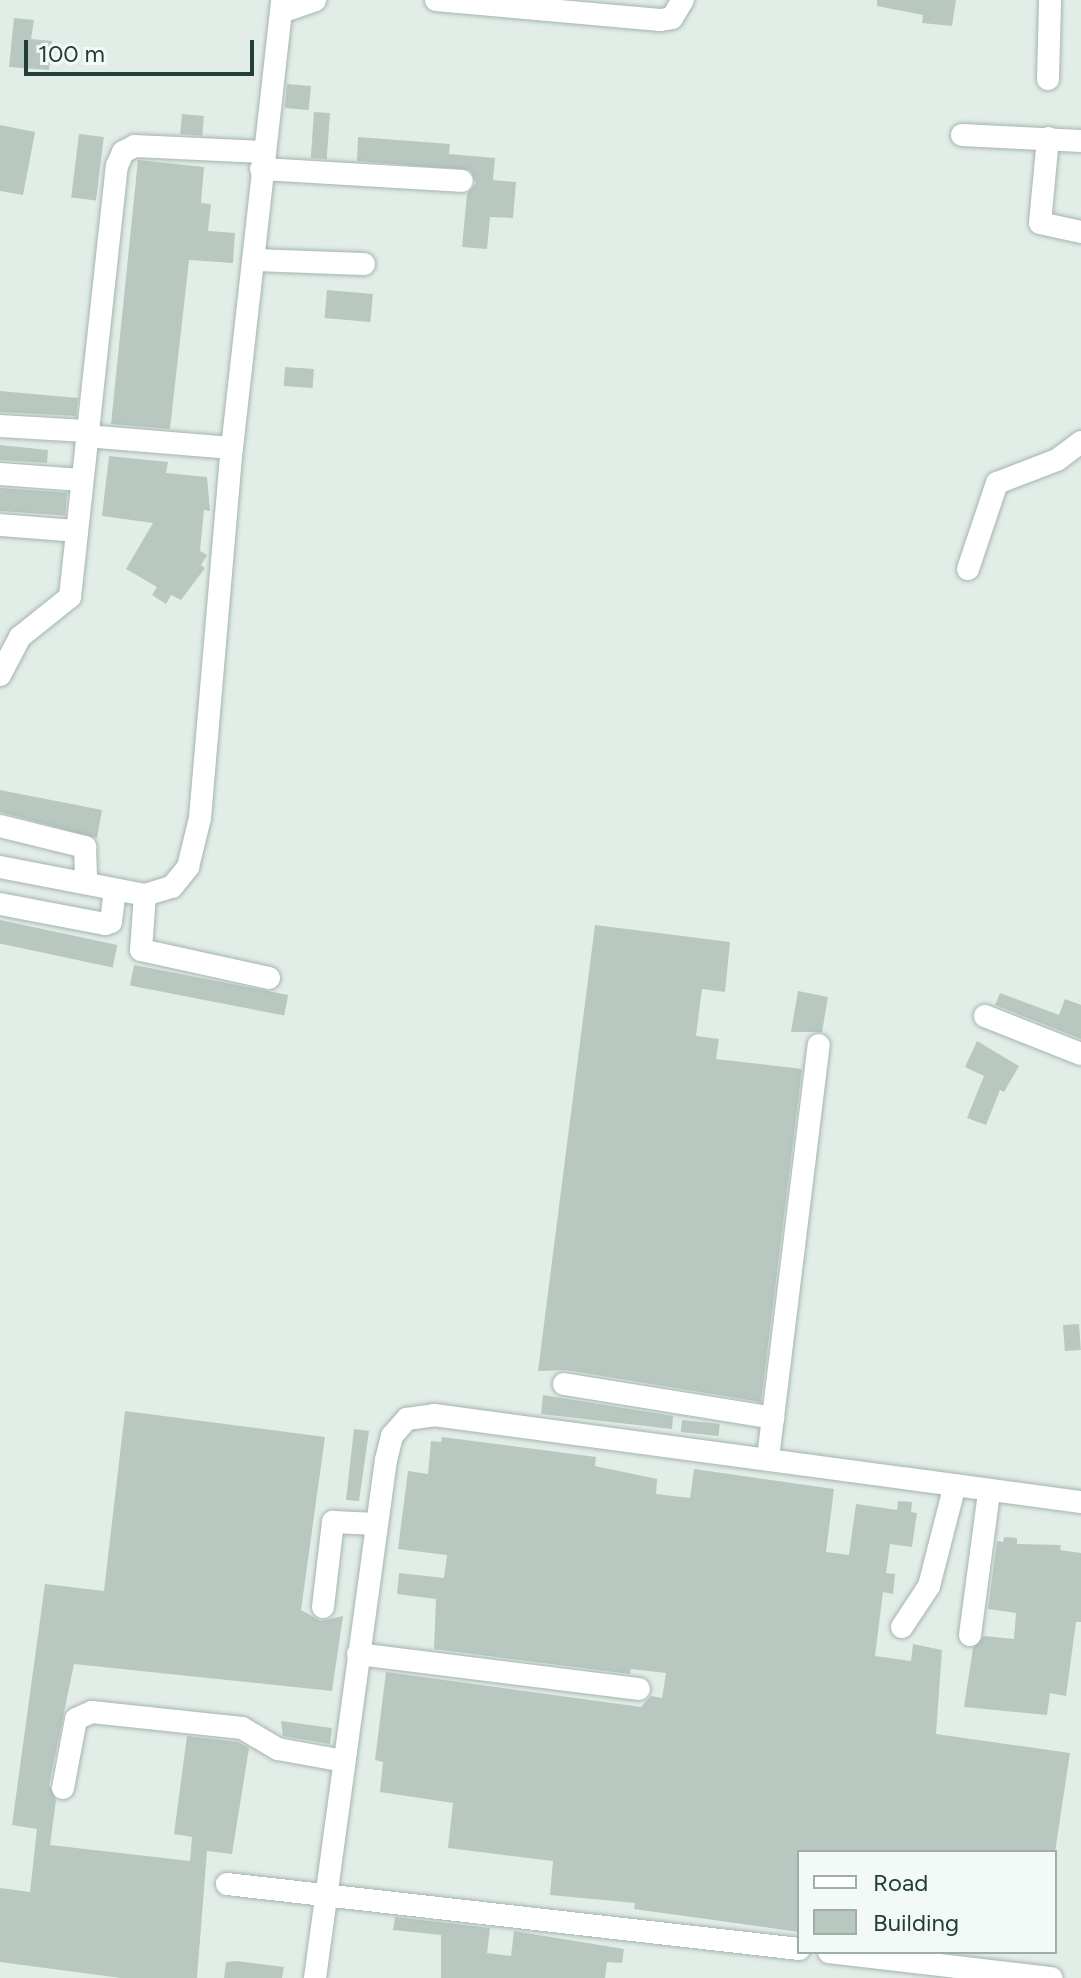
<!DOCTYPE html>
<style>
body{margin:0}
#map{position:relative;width:1081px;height:1978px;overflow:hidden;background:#e2ede7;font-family:Figtree,sans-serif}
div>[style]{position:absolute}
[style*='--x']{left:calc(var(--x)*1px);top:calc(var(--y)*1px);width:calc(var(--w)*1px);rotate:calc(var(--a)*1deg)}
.building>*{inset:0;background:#b8c8c0;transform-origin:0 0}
.roads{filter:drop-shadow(0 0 2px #a4b5ae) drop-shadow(0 0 2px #a4b5ae)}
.minor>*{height:22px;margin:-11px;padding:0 11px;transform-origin:11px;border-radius:11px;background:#fff}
span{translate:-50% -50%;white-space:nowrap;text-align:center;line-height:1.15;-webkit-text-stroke:6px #f3f9f6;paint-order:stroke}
.legend{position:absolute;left:797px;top:1850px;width:260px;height:104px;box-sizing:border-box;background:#f3f9f6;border:2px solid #9fafa8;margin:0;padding:10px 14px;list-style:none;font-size:24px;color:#213f34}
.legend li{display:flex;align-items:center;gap:16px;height:40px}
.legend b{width:40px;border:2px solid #9fafa8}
.scale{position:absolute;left:24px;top:40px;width:230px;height:36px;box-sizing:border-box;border:4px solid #213f34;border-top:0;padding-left:10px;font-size:24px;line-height:28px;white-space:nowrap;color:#213f34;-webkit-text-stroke:6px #f3f9f6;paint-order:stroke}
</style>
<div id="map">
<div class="building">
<div style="clip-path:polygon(877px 0,956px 0,952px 26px,922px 23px,923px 15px,877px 6px)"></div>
<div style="clip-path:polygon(14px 18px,34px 20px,31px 39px,52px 41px,49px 70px,9px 67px)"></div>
<div style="left:287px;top:84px;width:24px;height:24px;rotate:5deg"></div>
<div style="left:314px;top:112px;width:16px;height:46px;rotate:4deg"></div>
<div style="left:182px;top:114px;width:22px;height:20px;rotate:5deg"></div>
<div style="clip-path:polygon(0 125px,35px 132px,23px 195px,0 191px)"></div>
<div style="left:79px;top:134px;width:25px;height:64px;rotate:7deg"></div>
<div style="clip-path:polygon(358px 137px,450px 144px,449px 154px,495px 158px,493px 180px,516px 182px,513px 218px,490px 217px,487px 249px,462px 247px,467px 194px,476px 183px,470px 170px,357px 161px)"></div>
<div style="clip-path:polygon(138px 160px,204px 167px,201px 203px,211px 204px,208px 231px,235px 233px,233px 263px,189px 260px,170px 429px,111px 424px)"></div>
<div style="left:327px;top:290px;width:46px;height:28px;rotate:5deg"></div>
<div style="left:285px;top:367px;width:29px;height:19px;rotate:4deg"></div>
<div style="clip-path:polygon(0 391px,78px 398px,76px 416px,0 412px)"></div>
<div style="clip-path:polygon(0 445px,48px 450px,47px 463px,0 460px)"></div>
<div style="clip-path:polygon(109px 456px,168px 462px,166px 473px,207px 477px,210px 511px,204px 510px,200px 551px,207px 555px,201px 565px,205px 568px,181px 600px,171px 595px,166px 604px,152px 595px,157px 587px,126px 569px,153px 523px,102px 516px)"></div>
<div style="left:0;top:488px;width:67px;height:23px;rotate:4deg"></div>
<div style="clip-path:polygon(0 790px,102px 810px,97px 838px,0 812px)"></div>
<div style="left:0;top:920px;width:120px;height:23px;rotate:12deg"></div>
<div style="clip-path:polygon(595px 925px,730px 942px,725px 992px,702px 989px,696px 1036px,719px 1039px,716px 1059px,802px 1069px,761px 1402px,566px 1370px,538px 1371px)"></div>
<div style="left:134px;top:965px;width:157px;height:21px;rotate:11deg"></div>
<div style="clip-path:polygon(798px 991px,828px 997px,822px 1032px,791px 1032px)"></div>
<div style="clip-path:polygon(1000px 993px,1059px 1015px,1065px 999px,1081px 1005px,1081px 1039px,995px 1005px)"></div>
<div style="clip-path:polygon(977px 1041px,1019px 1066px,1004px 1092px,1000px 1090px,986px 1125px,967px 1118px,984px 1076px,965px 1067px)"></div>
<div style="left:1079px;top:1324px;width:26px;height:16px;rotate:86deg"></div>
<div style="clip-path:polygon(543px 1395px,673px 1416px,672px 1429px,541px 1414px)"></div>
<div style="clip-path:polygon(125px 1411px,325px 1437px,301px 1610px,321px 1621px,343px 1616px,332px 1691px,74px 1664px,49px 1785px,56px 1800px,50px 1845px,190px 1861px,192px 1837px,174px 1834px,187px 1736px,238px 1742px,249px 1748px,232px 1854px,207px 1851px,197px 1978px,121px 1978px,0 1962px,0 1888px,30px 1892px,37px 1829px,12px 1825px,45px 1584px,104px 1591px)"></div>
<div style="left:682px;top:1420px;width:38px;height:12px;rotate:6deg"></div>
<div style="clip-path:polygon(354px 1429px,369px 1431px,359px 1501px,346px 1500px)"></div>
<div style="clip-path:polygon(442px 1437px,596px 1457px,595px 1466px,657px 1479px,656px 1494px,690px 1498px,694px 1469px,834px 1489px,826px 1552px,849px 1555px,856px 1504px,897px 1510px,898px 1501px,912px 1502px,911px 1512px,917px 1513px,912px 1547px,890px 1544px,886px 1573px,895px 1574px,893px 1594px,883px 1592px,875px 1656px,911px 1661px,913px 1644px,942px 1650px,936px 1734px,1070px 1753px,1055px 1852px,799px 1852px,799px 1932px,634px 1909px,635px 1903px,550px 1895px,553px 1861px,448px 1848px,453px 1803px,380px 1792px,383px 1762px,375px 1760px,386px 1672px,641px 1707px,651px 1696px,662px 1698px,666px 1673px,631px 1669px,630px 1674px,434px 1649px,436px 1599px,397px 1594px,399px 1573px,444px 1578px,447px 1555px,398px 1549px,408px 1471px,428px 1474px,431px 1441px,441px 1442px)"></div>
<div style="clip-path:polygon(1004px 1537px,1017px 1538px,1017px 1544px,1061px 1545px,1060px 1550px,1081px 1553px,1081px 1622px,1076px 1622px,1066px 1696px,1050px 1693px,1047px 1715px,964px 1707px,973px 1648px,984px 1636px,1014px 1639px,1016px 1613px,988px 1609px,997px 1541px,1003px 1542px)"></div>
<div style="clip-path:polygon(281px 1721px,332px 1728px,330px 1744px,283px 1736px)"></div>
<div style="clip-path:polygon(395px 1917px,490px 1928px,487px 1953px,511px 1956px,514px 1931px,624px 1949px,622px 1963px,607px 1962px,605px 1978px,441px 1978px,441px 1935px,393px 1930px)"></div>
<div style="clip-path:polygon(237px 1961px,284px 1967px,282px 1978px,224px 1978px,226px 1962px)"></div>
</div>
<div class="roads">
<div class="minor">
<div style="--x:436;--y:0;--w:225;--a:5.1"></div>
<div style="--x:660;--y:20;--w:12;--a:-9"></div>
<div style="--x:672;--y:18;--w:21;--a:-59"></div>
<div style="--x:281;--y:12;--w:36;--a:-19"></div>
<div style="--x:1048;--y:79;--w:79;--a:-88.5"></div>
<div style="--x:962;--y:135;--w:119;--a:2.9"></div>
<div style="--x:1048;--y:138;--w:85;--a:95.4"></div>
<div style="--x:1040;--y:223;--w:42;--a:12.4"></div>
<div style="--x:261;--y:169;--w:201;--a:3.4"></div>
<div style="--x:253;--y:260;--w:111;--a:2.1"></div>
<div style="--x:0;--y:426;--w:86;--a:3.3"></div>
<div style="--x:86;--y:436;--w:146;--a:4.7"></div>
<div style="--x:0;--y:474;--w:81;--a:4.2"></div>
<div style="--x:0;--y:525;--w:77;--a:4.5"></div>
<div style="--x:968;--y:569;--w:91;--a:-71.4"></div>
<div style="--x:997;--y:483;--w:64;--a:-21"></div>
<div style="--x:1057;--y:460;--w:30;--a:-37"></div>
<div style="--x:0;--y:675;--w:43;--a:-62.2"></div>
<div style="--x:20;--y:637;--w:64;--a:-38.7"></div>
<div style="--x:70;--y:597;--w:434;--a:-83.8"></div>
<div style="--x:117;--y:166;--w:15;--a:-67"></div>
<div style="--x:123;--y:152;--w:13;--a:-27"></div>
<div style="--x:135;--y:146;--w:128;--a:2.7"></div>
<div style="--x:0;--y:826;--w:88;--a:13.9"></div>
<div style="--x:85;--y:847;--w:36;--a:88"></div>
<div style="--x:0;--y:867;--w:148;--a:10.9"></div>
<div style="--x:145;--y:895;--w:28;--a:-17"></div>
<div style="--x:172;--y:887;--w:26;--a:-51"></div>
<div style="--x:188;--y:867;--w:50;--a:-76.2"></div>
<div style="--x:200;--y:818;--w:371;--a:-85.1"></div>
<div style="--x:232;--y:448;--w:451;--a:-83.6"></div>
<div style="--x:145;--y:895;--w:55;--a:94.2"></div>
<div style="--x:141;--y:950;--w:131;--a:12.3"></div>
<div style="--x:0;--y:904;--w:107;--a:10.8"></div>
<div style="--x:105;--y:924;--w:6;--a:-18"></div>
<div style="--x:111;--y:922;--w:31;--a:-83"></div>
<div style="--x:985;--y:1016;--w:103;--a:21.6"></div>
<div style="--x:564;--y:1384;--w:212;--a:9.2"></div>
<div style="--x:768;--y:1458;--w:416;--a:-83"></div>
<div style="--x:323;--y:1607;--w:86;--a:-83.3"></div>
<div style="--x:333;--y:1522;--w:44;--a:2.6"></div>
<div style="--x:902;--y:1627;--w:49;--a:-56.6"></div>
<div style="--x:929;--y:1586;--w:104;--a:-75.6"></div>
<div style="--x:970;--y:1635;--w:144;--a:-82.4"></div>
<div style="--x:358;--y:1654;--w:283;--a:7.1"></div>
<div style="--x:63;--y:1788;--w:70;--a:-79.3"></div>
<div style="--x:76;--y:1719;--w:17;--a:-24"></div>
<div style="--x:92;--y:1712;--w:151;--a:6.1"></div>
<div style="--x:242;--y:1728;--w:42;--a:30.3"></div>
<div style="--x:278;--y:1749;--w:67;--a:10.3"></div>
<div style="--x:227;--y:1884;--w:576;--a:6.48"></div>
<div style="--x:829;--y:1952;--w:224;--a:6.7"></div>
<div style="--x:315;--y:1978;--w:523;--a:-82.2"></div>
<div style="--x:386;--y:1460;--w:25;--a:-76"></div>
<div style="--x:392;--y:1436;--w:23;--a:-49"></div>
<div style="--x:407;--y:1419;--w:27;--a:-8"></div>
<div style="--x:434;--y:1415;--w:653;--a:7.66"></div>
</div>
</div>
<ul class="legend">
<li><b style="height:10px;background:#fff"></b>Road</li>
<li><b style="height:22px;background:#b8c8c0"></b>Building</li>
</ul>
<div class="scale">100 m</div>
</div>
